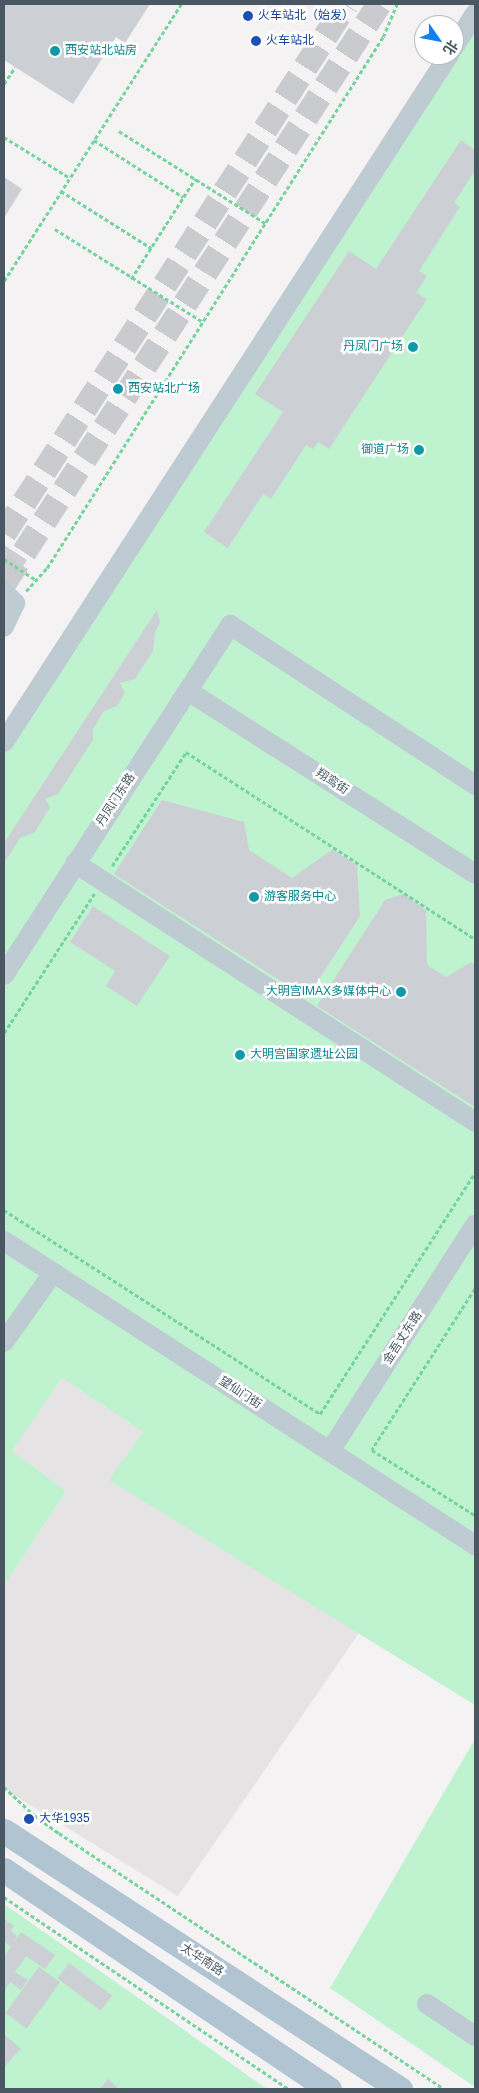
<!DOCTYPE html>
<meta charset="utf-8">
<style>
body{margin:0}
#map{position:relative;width:479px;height:2093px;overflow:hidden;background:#f4f2f2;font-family:Arial,"Noto Sans SC",sans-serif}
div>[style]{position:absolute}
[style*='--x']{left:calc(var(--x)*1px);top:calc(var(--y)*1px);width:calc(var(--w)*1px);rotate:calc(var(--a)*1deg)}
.education>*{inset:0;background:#e6e3e4}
.green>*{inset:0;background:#bff3d0}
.building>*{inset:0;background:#ccd0d5;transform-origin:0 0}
.major-tunnel>*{height:25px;margin-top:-12.5px;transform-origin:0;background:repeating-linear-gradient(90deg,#c9cbce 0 25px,transparent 0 37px)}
.path>*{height:2.5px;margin-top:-1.25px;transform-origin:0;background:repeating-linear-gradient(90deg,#74d49e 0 4px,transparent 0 6.5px)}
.minor>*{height:20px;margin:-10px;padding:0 10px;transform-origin:10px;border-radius:10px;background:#bfcbd2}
.major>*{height:25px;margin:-12.5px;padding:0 12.5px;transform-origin:12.5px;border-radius:12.5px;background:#b1c4d2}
.dots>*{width:14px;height:14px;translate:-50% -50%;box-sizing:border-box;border:2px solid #fff;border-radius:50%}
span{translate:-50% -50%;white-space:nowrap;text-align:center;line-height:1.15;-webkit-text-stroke:5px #fff;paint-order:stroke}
.transit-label{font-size:12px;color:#164399}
.left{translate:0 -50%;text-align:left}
.culture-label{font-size:12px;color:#0d838f}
.right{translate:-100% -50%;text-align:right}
.street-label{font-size:12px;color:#485761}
.frame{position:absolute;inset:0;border:5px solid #485761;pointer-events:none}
.north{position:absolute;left:414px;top:15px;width:50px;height:50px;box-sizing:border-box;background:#fff;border:1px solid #b6bcc0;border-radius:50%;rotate:123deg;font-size:14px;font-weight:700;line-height:20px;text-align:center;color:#485761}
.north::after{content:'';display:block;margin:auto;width:18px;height:22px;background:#0e82f3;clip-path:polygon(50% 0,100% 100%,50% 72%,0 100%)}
</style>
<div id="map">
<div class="education">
<div style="clip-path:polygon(62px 1378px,143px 1432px,110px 1480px,359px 1633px,178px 1896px,4px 1789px,4px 1586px,66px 1491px,11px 1451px)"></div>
</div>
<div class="green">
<div style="clip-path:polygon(475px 10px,475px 1705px,109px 1480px,143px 1432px,62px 1378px,12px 1451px,66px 1491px,4px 1586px,4px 733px)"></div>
<div style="clip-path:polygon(475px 1739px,475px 2087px,330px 1988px)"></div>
<div style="clip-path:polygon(4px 1904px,160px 2013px,267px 2089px,4px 2089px)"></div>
</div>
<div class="building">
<div style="clip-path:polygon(4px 4px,150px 4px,125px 43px,116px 37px,73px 104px,4px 60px)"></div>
<div style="clip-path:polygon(461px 140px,475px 150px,475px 171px,454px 203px,460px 207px,419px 271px,427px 276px,416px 293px,427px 299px,329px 449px,318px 442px,313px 449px,306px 445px,271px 499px,263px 494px,228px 548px,204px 532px,283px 412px,255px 394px,349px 251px,376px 269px)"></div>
<div style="clip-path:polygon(4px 177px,22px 189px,4px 218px)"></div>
<div style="clip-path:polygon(4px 545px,27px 560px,10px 588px,4px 584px)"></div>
<div style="clip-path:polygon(157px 610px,160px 622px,155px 632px,153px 651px,135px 679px,120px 683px,125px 693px,117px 706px,104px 711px,93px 729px,93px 740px,58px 794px,45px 799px,50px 807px,35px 832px,20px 838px,4px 863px,4px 843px)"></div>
<div style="clip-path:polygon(162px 800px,244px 822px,249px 850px,292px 878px,333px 849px,357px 865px,360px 916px,307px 998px,114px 874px)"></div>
<div style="clip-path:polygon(403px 894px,426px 910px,427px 965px,446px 977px,471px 962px,475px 965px,475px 1107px,317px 1006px,385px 900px)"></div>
<div style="clip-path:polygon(93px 906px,170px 956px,137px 1006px,106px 986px,115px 971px,70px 942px)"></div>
<div style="clip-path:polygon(4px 1919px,14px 1926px,6px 1938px,11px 1931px,17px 1936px,14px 1942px,21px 1932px,55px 1955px,45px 1969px,26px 1956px,15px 1972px,28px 1980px,21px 1990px,10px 1982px,4px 1991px,4px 1957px,11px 1947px,4px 1941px)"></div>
<div style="left:69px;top:1963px;width:54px;height:19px;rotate:37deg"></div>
<div style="left:39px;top:1967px;width:26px;height:57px;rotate:36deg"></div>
<div style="clip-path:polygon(4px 2034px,21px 2049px,4px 2067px)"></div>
<div style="clip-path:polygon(108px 2079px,119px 2089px,99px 2089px)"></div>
</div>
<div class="major-tunnel">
<div style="--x:4;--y:533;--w:630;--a:-57.12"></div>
<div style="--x:4;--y:583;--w:690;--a:-57.07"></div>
</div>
<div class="path">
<div style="--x:4;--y:84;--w:20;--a:-57"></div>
<div style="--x:119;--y:131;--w:173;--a:32.2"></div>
<div style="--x:4;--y:137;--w:78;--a:31.8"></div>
<div style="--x:94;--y:140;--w:106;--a:32.6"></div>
<div style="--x:61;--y:191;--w:107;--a:32.3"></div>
<div style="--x:55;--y:229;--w:175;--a:32.1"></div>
<div style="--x:131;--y:279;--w:119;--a:-57.4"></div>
<div style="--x:4;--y:281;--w:329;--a:-57.4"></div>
<div style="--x:4;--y:559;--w:38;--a:33"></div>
<div style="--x:26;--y:591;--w:31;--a:-48"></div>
<div style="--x:47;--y:568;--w:628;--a:-57.68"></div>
<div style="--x:383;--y:37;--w:36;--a:-67"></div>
<div style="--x:112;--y:866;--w:136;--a:-57"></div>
<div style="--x:186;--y:752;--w:344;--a:32.9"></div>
<div style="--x:4;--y:1033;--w:166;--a:-57.1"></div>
<div style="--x:4;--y:1210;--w:376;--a:32.8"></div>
<div style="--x:320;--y:1414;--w:287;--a:-57.3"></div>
<div style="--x:475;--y:1289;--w:191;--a:122.6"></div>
<div style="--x:372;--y:1450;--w:122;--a:32.3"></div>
<div style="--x:4;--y:1787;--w:41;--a:43"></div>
<div style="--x:34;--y:1815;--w:31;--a:36"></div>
<div style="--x:59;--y:1833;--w:462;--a:33.6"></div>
<div style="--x:4;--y:1897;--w:344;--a:34"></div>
</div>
<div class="minor">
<div style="--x:454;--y:47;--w:39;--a:-58"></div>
<div style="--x:4;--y:592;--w:16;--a:45"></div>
<div style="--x:15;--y:603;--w:26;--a:115"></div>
<div style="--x:188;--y:691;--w:340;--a:32.5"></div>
<div style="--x:4;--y:742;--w:819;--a:-57.07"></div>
<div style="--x:75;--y:863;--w:477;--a:32.9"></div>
<div style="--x:4;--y:975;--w:417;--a:-57.1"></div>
<div style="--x:230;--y:625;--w:293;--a:33.1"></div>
<div style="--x:4;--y:1241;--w:561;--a:32.84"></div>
<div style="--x:4;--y:1342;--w:85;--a:-54.6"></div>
<div style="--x:330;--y:1451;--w:269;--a:-57.3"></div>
<div style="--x:427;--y:2004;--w:58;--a:33.7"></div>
</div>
<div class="major">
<div style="--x:4;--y:1831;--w:473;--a:33.1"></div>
<div style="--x:4;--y:1870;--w:392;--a:34"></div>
</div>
<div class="dots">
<div style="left:248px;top:16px;background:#1a4fb4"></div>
<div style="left:256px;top:41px;background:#1a4fb4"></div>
<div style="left:55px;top:51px;background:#0f9aa8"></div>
<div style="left:413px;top:347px;background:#0f9aa8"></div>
<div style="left:118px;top:389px;background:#0f9aa8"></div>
<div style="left:419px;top:450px;background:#0f9aa8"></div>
<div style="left:254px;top:897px;background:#0f9aa8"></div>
<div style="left:401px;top:992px;background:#0f9aa8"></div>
<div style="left:240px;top:1055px;background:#0f9aa8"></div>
<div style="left:29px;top:1819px;background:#1a4fb4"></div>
</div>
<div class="transit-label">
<span class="left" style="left:258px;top:16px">火车站北（始发）</span>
<span class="left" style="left:266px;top:41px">火车站北</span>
<span class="left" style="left:39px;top:1819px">大华1935</span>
</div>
<div class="culture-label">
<span class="left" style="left:65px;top:51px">西安站北站房</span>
<span class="right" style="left:403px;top:347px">丹凤门广场</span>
<span class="left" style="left:128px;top:389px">西安站北广场</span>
<span class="right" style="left:409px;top:450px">御道广场</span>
<span class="left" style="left:264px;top:897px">游客服务中心</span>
<span class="right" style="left:391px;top:992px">大明宫IMAX多媒体中心</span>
<span class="left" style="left:250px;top:1055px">大明宫国家遗址公园</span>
</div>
<div class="street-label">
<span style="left:332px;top:782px;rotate:33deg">翔鸾街</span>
<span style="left:116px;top:800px;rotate:-57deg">丹凤门东路</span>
<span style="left:403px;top:1338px;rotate:-57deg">金吾丈东路</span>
<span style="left:240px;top:1393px;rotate:33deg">望仙门街</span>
<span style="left:202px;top:1960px;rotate:33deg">太华南路</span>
</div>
<div class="frame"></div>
<div class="north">北</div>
</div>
